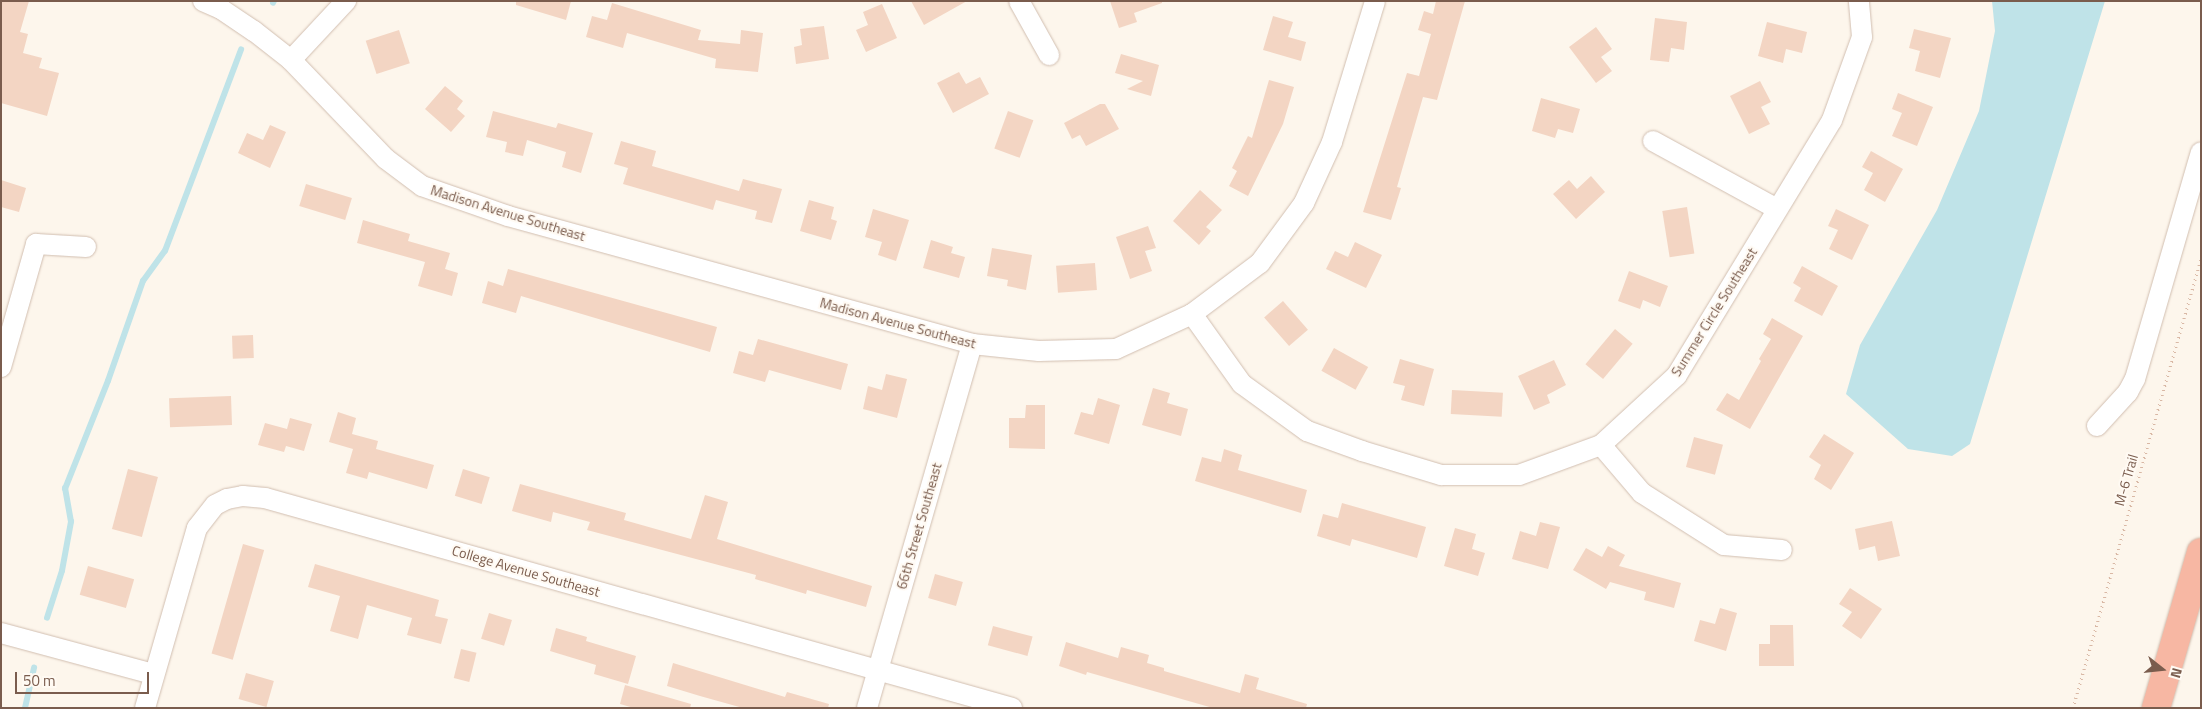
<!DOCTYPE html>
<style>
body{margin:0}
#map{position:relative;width:2202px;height:709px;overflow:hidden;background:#fdf6ec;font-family:"Titillium Web",sans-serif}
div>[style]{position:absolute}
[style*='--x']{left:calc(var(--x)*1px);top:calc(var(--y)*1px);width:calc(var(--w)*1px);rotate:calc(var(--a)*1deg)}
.water>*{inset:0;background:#bfe3e8}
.stream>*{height:5.5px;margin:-2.75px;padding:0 2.75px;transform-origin:2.75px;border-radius:2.75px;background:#bfe3e8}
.building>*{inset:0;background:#f3d5c3;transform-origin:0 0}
.path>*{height:3px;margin-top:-1.5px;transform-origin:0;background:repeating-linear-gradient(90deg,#d9b8a5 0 1px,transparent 0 5px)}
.roads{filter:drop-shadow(0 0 1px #d1beb0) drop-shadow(0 0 1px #d1beb0)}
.minor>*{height:20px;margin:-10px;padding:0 10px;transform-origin:10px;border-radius:10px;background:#fff}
.highway>*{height:28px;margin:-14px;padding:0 14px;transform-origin:14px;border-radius:14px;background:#f7b7a3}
span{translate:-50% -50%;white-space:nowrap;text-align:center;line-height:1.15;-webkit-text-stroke:4px #fffaf3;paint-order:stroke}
.street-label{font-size:14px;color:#7a5c4d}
.frame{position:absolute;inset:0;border:2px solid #7a5c4d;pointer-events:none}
.north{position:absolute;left:2137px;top:644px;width:50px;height:50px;-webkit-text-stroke:4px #fffaf3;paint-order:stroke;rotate:106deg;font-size:14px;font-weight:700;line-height:20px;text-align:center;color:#7a5c4d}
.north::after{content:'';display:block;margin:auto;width:18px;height:22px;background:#7a5c4d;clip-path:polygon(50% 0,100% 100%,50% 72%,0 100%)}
.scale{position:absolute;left:15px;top:672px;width:134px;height:22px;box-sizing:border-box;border:2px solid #7a5c4d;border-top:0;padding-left:6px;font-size:15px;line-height:18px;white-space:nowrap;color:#7a5c4d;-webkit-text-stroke:4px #fffaf3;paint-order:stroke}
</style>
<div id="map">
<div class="water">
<div style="clip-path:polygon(1992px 1px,2105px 1px,1970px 444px,1952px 456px,1908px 449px,1846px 394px,1860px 345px,1937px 210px,1979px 111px,1995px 31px)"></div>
</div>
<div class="stream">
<div style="--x:273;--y:3;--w:2;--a:-63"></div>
<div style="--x:47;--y:618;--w:49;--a:-72.3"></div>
<div style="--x:62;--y:571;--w:50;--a:-79.6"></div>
<div style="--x:71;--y:522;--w:34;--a:-100"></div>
<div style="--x:65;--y:489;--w:116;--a:-68.3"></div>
<div style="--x:108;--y:381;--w:106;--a:-70.7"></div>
<div style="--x:143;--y:281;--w:37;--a:-54"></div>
<div style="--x:165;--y:251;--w:215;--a:-69.3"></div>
<div style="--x:25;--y:708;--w:41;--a:-77.3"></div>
</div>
<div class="building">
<div style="clip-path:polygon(1px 1px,29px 1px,20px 32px,28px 34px,23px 53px,42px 58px,39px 68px,59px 73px,47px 116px,1px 103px)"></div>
<div style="clip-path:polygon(516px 1px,571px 1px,566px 20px,516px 5px)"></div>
<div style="clip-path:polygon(911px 1px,967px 1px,924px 25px)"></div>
<div style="clip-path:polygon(1110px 1px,1162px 1px,1162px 3px,1134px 13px,1137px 22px,1119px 28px)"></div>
<div style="clip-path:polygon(1436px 1px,1465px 1px,1437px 100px,1423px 97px,1397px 187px,1401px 188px,1391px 220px,1363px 212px,1407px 73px,1419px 76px,1431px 34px,1418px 30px,1424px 11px,1433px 14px)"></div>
<div style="clip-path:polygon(612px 3px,701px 30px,698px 40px,740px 44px,741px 30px,763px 33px,758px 72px,715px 68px,716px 59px,627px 33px,623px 48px,586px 37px,592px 16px,607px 20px)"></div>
<div style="clip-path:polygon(882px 4px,897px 38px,866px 52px,856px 30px,868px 25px,863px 12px)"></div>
<div style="clip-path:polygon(1273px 16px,1293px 22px,1288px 37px,1306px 42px,1301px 61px,1263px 50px)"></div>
<div style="clip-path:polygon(1655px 18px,1687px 22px,1684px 50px,1671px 48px,1669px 62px,1650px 60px)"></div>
<div style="clip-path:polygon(1767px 22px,1807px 32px,1802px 53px,1786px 49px,1783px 63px,1758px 56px)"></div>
<div style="clip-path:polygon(824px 26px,829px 59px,796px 64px,794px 47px,802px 45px,800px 29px)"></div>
<div style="clip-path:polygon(1596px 27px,1612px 49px,1601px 57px,1612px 71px,1596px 83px,1569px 47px)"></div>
<div style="clip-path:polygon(1914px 29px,1951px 38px,1940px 78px,1915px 71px,1920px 51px,1909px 48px)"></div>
<div style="left:399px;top:30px;width:35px;height:35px;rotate:72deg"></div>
<div style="clip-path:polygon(1121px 54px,1159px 65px,1151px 96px,1127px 89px,1143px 81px,1115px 73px)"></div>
<div style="clip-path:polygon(959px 72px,966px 84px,980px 77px,989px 94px,953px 113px,937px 83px)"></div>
<div style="clip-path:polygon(1269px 80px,1294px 87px,1283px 124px,1248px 196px,1229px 186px,1237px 171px,1232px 168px,1248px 136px,1252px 138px)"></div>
<div style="clip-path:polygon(1760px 81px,1771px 102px,1761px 107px,1770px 124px,1749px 134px,1730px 96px)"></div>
<div style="clip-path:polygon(445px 86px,463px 101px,457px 109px,465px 116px,451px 132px,425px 109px)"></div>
<div style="clip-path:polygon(1898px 93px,1933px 107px,1917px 146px,1892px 136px,1902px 113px,1892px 109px)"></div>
<div style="clip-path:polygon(1541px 98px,1580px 109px,1573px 133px,1558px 129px,1555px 138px,1532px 131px)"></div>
<div style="clip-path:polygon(1100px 104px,1105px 104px,1119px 129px,1086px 146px,1080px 135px,1072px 139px,1064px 123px)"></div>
<div style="clip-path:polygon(493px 111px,556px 128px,558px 123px,593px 133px,581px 173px,562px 167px,566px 152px,527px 140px,523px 156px,505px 152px,507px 142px,486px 137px)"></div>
<div style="left:1008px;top:111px;width:27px;height:40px;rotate:20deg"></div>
<div style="clip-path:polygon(270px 125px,286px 132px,270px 168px,238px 153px,247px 133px,263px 140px)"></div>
<div style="clip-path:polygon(621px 141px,656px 151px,652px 166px,739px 191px,743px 179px,782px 189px,772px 223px,755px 219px,757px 211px,716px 200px,713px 210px,623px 184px,628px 168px,614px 164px)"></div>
<div style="clip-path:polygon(1871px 151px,1903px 169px,1885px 202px,1864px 190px,1873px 173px,1862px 167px)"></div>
<div style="clip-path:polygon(1591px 176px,1605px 192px,1576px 219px,1553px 194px,1569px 180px,1577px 189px)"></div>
<div style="clip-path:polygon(1px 180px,26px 188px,19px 212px,1px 207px)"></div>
<div style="left:306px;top:184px;width:48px;height:23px;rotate:17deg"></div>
<div style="clip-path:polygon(1200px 190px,1222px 210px,1206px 227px,1211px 231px,1199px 245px,1173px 221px)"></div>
<div style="clip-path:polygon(809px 200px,834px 207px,831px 219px,837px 221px,831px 240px,800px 231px)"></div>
<div style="left:1687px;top:207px;width:47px;height:25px;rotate:81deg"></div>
<div style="clip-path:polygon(873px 209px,909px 220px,896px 261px,878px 255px,882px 242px,865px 237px)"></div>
<div style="clip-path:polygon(1836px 209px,1869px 225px,1852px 260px,1829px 249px,1838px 230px,1828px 226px)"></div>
<div style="clip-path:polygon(363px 220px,410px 234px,408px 241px,450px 253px,445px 269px,458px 273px,452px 296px,418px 286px,425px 262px,357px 243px)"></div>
<div style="clip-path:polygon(1148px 226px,1156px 248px,1145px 251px,1152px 271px,1130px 279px,1116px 237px)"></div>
<div style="clip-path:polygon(931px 240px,953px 247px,951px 253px,965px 257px,959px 278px,923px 268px)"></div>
<div style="clip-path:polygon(1355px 242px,1382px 255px,1366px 288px,1326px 269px,1335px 251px,1348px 257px)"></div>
<div style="clip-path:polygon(992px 248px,1032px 255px,1026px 290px,1007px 286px,1008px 280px,987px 276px)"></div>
<div style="left:1095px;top:263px;width:27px;height:39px;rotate:86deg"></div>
<div style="clip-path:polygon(1802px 266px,1838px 286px,1822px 316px,1794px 301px,1801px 288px,1793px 283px)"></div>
<div style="clip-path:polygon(508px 269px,717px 327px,710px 352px,521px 296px,516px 313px,482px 303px,488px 281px,503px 286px)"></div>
<div style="clip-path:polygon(1629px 271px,1668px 286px,1660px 307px,1643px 300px,1640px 309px,1618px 301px)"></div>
<div style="left:1283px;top:301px;width:38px;height:25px;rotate:49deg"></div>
<div style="clip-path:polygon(1772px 318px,1803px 336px,1750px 429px,1716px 410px,1727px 393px,1739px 400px,1761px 361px,1759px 359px,1771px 339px,1763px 334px)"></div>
<div style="left:1615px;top:329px;width:23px;height:46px;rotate:40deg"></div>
<div style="left:253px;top:335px;width:23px;height:21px;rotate:88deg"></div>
<div style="clip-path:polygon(758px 339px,848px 364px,841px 390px,769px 370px,765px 382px,733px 373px,739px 351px,753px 355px)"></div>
<div style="left:1334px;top:348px;width:39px;height:26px;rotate:29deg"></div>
<div style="clip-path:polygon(1400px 359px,1434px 369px,1424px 406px,1401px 400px,1405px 386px,1393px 383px)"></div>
<div style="clip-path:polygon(1554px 360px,1566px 385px,1547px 395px,1550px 403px,1534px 410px,1518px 376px)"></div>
<div style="clip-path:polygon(886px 374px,907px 379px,897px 418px,863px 409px,868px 386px,882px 390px)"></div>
<div style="clip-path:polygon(1153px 388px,1170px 393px,1167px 403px,1188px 409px,1181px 436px,1142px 425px)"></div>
<div style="left:1452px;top:390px;width:51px;height:24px;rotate:3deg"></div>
<div style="left:231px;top:396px;width:29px;height:62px;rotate:88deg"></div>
<div style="clip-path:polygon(1098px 398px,1120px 405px,1109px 444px,1074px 434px,1081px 412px,1093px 415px)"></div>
<div style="clip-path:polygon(1026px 405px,1045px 405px,1045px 449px,1009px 448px,1009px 418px,1025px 418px)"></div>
<div style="clip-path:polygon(338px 412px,356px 418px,352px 434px,378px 441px,376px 449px,434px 465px,427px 489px,369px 472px,367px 479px,346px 473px,353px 449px,329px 442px)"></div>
<div style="clip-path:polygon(290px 418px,312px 424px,304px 451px,286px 446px,284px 452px,258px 445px,265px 423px,287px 429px)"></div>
<div style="clip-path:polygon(1824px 434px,1854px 453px,1831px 490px,1814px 479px,1821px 465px,1809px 457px)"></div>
<div style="left:1694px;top:437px;width:30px;height:31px;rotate:15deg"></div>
<div style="clip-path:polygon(1224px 449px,1242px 455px,1238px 470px,1307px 490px,1301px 513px,1195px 481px,1202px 457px,1221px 462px)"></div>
<div style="left:128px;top:469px;width:31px;height:62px;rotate:15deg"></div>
<div style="left:463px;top:469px;width:28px;height:28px;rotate:17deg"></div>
<div style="clip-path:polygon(520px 484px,626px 513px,624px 520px,691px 539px,705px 495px,728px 502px,717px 539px,872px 586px,866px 607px,807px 590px,806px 594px,755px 579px,756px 575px,587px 530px,590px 522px,553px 512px,551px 522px,512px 511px)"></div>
<div style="clip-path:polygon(1342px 503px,1426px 527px,1417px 558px,1352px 539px,1350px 546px,1317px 536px,1323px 514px,1338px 518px)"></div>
<div style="clip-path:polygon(1892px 521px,1900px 556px,1878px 561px,1875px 546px,1859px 550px,1855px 529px)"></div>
<div style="clip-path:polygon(1540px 522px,1560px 527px,1548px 569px,1512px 559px,1520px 531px,1536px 536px)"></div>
<div style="clip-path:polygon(1455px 528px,1476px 534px,1472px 549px,1485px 553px,1478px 576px,1444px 566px)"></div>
<div style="left:243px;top:544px;width:22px;height:114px;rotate:16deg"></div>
<div style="clip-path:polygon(1608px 546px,1625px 555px,1619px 566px,1681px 583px,1674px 608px,1644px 600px,1646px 592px,1610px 582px,1606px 589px,1573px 570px,1586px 548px,1602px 557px)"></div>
<div style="clip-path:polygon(315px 564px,439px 600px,435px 616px,448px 619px,441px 644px,407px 635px,412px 618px,367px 605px,358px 639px,330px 631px,340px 596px,308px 587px)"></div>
<div style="left:88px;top:566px;width:48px;height:30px;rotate:16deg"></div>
<div style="left:935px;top:574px;width:29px;height:25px;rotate:16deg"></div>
<div style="clip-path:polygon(1850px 588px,1882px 609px,1861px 639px,1842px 626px,1852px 612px,1839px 604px)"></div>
<div style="clip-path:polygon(1720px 608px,1737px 613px,1726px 651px,1694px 641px,1700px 620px,1715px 624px)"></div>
<div style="left:489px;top:613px;width:24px;height:27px;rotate:17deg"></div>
<div style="clip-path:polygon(1770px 625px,1793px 625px,1794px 666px,1759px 666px,1759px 644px,1770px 644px)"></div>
<div style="left:993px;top:626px;width:41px;height:20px;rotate:15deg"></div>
<div style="clip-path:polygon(556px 628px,587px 637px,586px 641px,636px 656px,628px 684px,594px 674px,596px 665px,550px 651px)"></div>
<div style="clip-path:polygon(1066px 642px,1118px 658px,1121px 647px,1149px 655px,1147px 663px,1164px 668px,1164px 671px,1240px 693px,1245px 674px,1259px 678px,1256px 689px,1307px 704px,1306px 708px,1213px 708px,1087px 672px,1086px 675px,1059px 666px)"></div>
<div style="left:461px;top:649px;width:16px;height:30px;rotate:14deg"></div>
<div style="clip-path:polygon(673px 663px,785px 697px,787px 692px,829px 704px,828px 708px,743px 708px,700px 696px,667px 686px)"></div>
<div style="left:246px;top:673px;width:29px;height:27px;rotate:16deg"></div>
<div style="clip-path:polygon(625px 685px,691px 704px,690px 708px,634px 708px,620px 704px)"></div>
</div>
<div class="path">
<div style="--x:2073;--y:708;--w:468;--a:-74.1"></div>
</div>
<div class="roads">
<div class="minor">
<div style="--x:203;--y:1;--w:20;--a:24"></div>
<div style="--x:221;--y:9;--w:40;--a:34"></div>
<div style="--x:254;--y:31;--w:47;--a:38.1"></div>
<div style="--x:291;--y:60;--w:137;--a:46.2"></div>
<div style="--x:386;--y:159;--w:45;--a:36.9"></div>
<div style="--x:422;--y:186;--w:91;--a:19.2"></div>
<div style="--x:508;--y:216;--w:481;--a:15.4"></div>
<div style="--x:972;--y:344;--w:67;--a:6"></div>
<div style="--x:1039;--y:351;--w:77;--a:-1.5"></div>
<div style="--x:1116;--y:349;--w:84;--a:-24.7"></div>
<div style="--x:1192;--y:314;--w:85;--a:-36.9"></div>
<div style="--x:1260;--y:263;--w:74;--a:-53.7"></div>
<div style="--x:1304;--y:203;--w:67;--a:-65.3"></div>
<div style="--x:1332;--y:142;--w:147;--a:-73"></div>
<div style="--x:1019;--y:1;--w:62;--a:60.9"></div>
<div style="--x:291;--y:60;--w:81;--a:-47"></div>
<div style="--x:1653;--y:141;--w:141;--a:28.7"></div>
<div style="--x:1192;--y:314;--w:86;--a:54.5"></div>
<div style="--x:1242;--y:384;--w:80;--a:35.9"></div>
<div style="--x:1307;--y:431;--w:59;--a:20"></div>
<div style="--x:1362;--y:451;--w:83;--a:16.9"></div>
<div style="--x:1441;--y:475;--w:78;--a:0"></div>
<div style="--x:1519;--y:475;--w:87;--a:-20.1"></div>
<div style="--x:1601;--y:445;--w:103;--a:-42.6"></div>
<div style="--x:1677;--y:375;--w:298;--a:-58.7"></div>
<div style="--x:1832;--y:120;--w:88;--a:-70.1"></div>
<div style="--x:1862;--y:37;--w:36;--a:-95"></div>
<div style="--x:1;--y:367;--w:128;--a:-74.1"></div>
<div style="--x:36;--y:244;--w:50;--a:3.4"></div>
<div style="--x:2097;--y:426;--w:46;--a:-47.6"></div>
<div style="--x:2128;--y:392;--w:15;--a:-62"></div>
<div style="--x:2135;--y:379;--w:236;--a:-73.8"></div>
<div style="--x:1601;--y:445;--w:63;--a:49.5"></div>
<div style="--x:1642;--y:493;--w:97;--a:32.4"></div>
<div style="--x:1724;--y:545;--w:58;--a:4.9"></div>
<div style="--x:1;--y:633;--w:157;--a:15.1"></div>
<div style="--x:145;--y:708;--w:187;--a:-73.9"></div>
<div style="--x:197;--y:528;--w:29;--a:-52"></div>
<div style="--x:215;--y:505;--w:13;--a:-27"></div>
<div style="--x:227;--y:499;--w:16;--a:-11"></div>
<div style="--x:243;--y:496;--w:22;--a:5"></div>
<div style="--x:265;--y:498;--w:776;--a:15.7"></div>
<div style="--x:867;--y:708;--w:379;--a:-73.9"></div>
</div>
<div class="highway">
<div style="--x:2156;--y:708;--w:162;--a:-73.9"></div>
</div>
</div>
<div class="street-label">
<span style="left:508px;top:213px;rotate:17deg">Madison Avenue Southeast</span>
<span style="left:1714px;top:312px;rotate:-58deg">Summer Circle Southeast</span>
<span style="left:898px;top:323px;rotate:15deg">Madison Avenue Southeast</span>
<span style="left:2126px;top:480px;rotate:-74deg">M-6 Trail</span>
<span style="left:919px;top:526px;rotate:-74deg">66th Street Southeast</span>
<span style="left:526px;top:571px;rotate:16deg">College Avenue Southeast</span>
</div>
<div class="frame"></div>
<div class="north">N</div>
<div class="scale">50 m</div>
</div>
